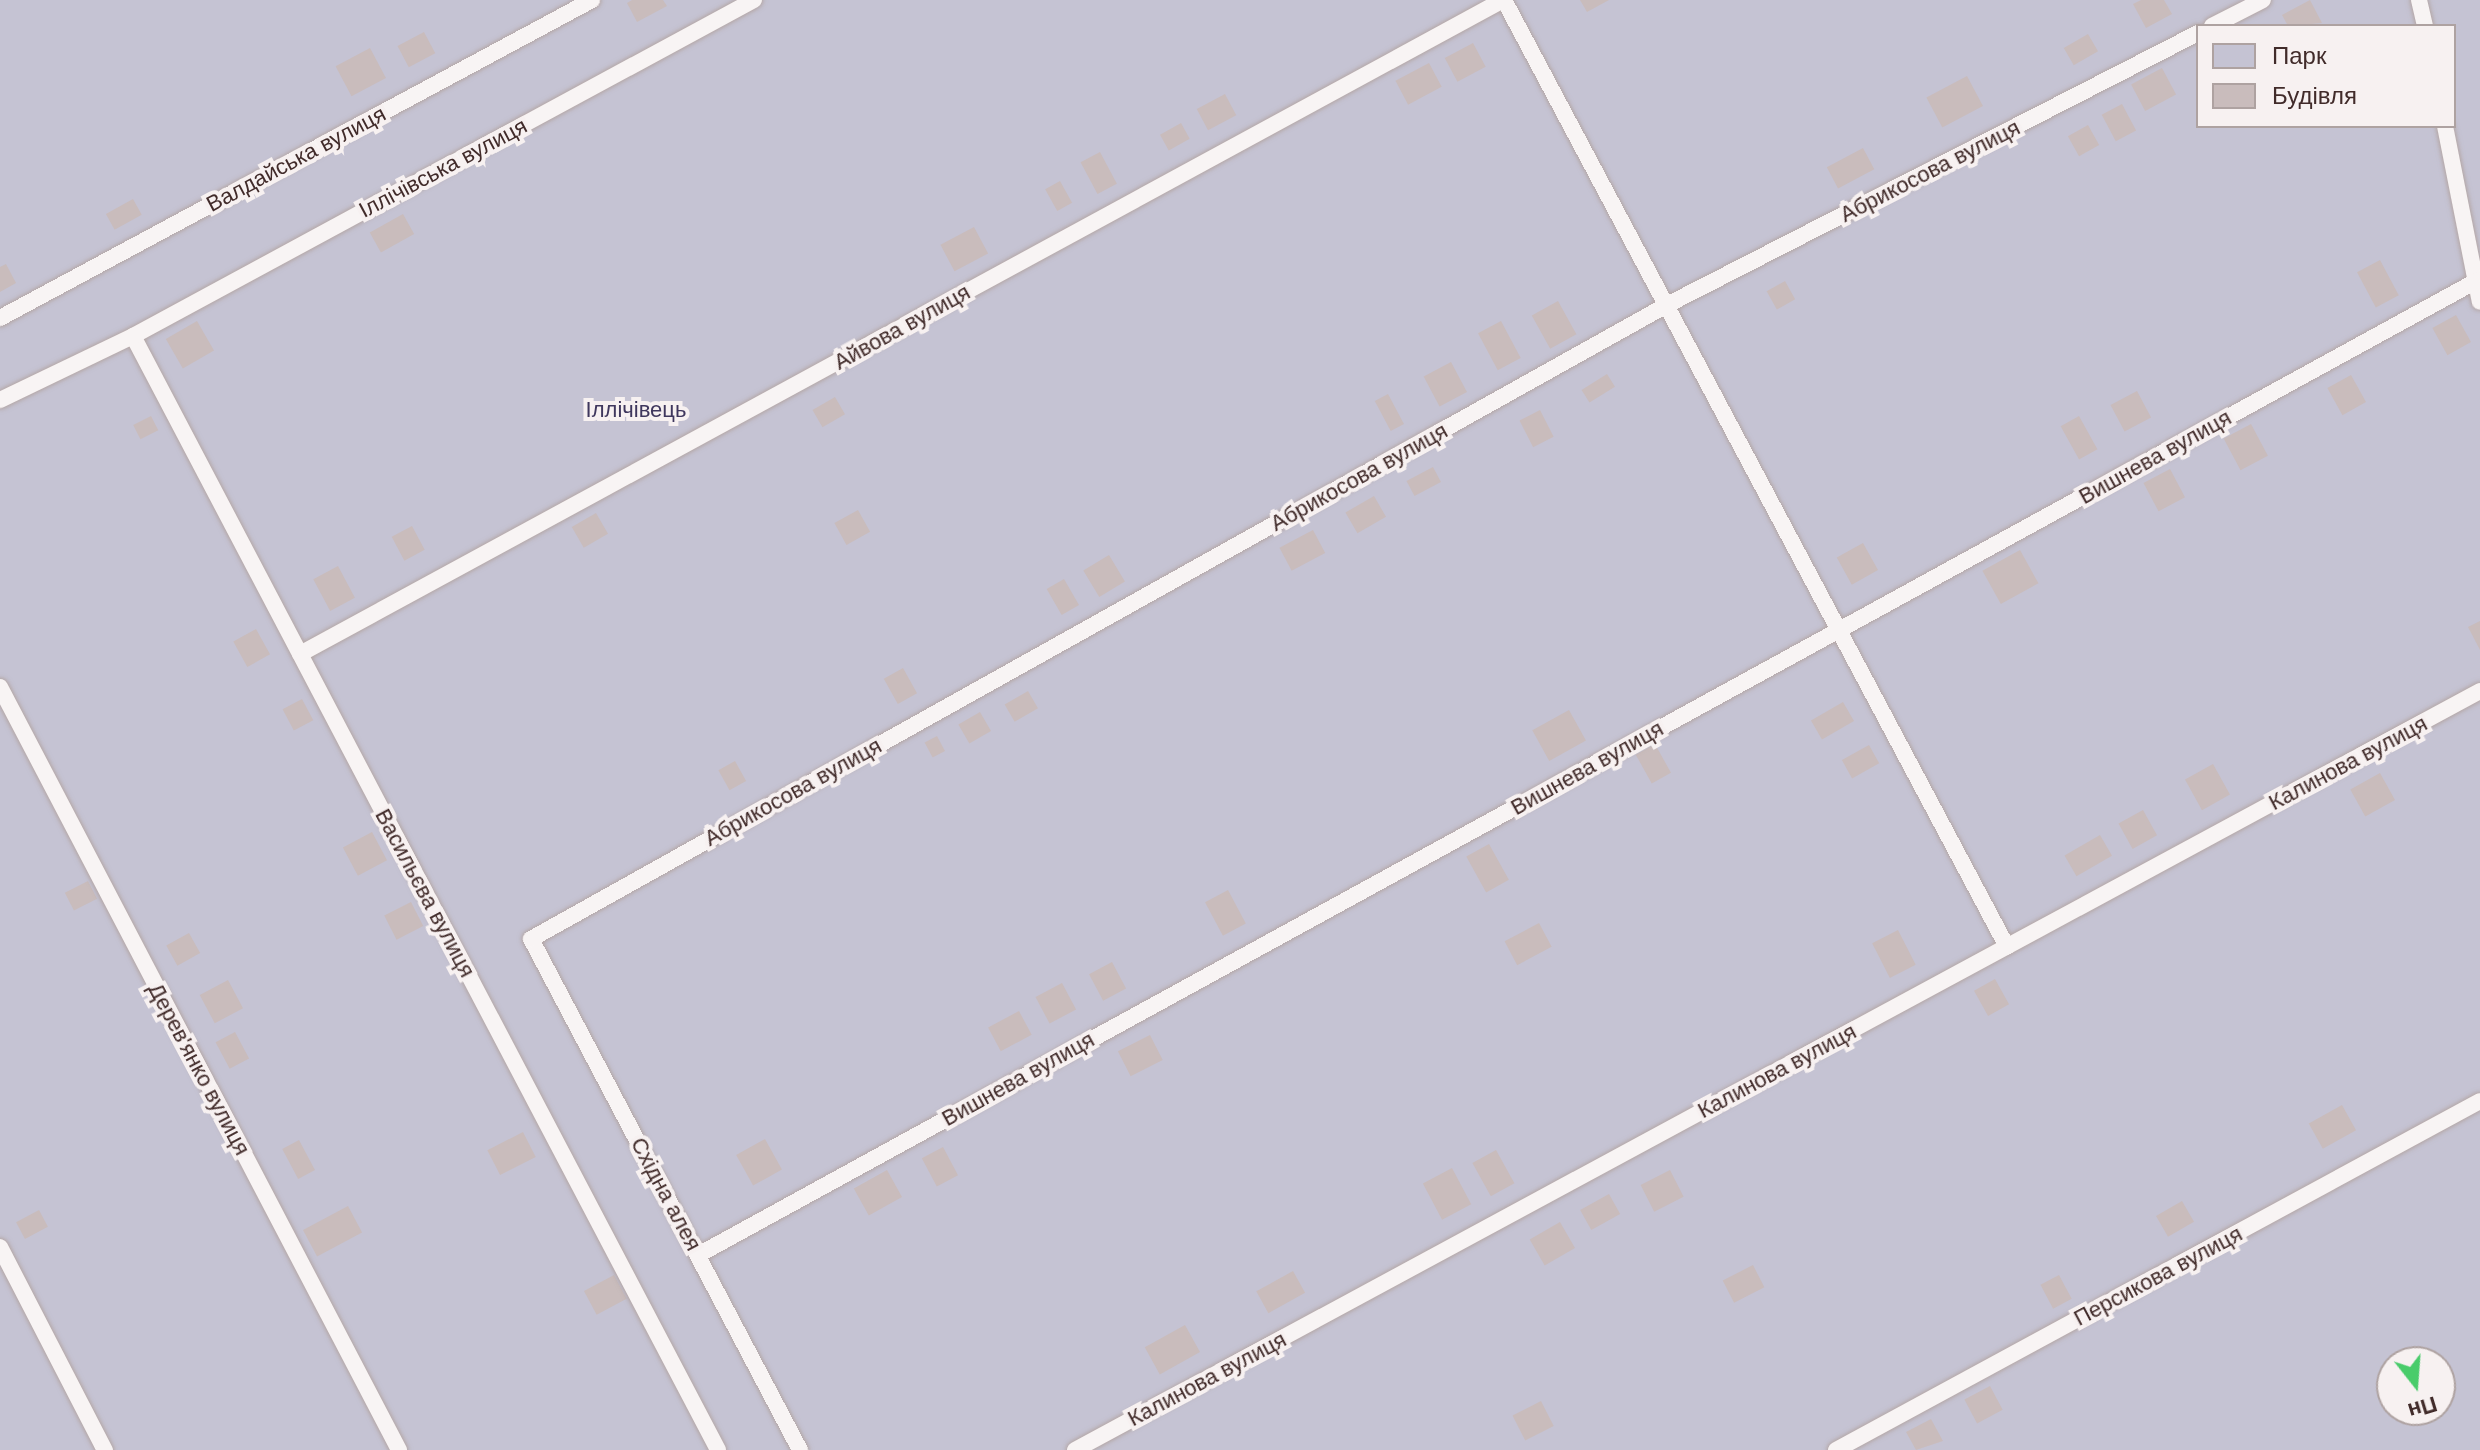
<!DOCTYPE html>
<meta charset="utf-8">
<style>
body{margin:0}
#map{position:relative;width:2480px;height:1450px;overflow:hidden;background:#eae1e1;font-family:Helvetica,sans-serif}
div>[style]{position:absolute}
[style*='--x']{left:calc(var(--x)*1px);top:calc(var(--y)*1px);width:calc(var(--w)*1px);rotate:calc(var(--a)*1deg)}
.green>*{inset:0;background:#c5c3d3}
.building>*{inset:0;background:#c9bcbc;transform-origin:0 0}
.roads{filter:drop-shadow(0 0 2px #b4a7a6) drop-shadow(0 0 2px #b4a7a6)}
.lane>*{height:16px;margin:-8px;padding:0 8px;transform-origin:8px;border-radius:8px;background:#f8f4f4}
span{translate:-50% -50%;white-space:nowrap;text-align:center;line-height:1.15;-webkit-text-stroke:8px #f7f1f1;paint-order:stroke}
.street-label{font-size:22px;color:#412b2a}
.park-label{font-size:22px;color:#3f375d}
.legend{position:absolute;left:2196px;top:24px;width:260px;height:104px;box-sizing:border-box;background:#f7f1f1;border:2px solid #aea2a1;margin:0;padding:10px 14px;list-style:none;font-size:24px;color:#412b2a}
.legend li{display:flex;align-items:center;gap:16px;height:40px}
.legend b{width:40px;border:2px solid #aea2a1}
.north{position:absolute;left:2376px;top:1346px;width:80px;height:80px;box-sizing:border-box;background:#f7f1f1;border:2px solid #aea2a1;border-radius:50%;rotate:163deg;font-size:22px;font-weight:700;line-height:32px;text-align:center;color:#412b2a}
.north::after{content:'';display:block;margin:auto;width:28px;height:36px;background:#49cc6b;clip-path:polygon(50% 0,100% 100%,50% 72%,0 100%)}
</style>
<div id="map">
<div class="green">
<div style="clip-path:polygon(evenodd,0 0,2480px 0,2480px 1450px,0 1450px,0 0,2198px 26px,2454px 26px,2454px 126px,2198px 126px,2198px 26px,0 0,2392px 1362px,2440px 1362px,2440px 1410px,2392px 1410px,2392px 1362px)"></div>
</div>
<div class="building">
<div style="clip-path:polygon(632px 0,663px 0,667px 6px,637px 22px,627px 3px)"></div>
<div style="clip-path:polygon(1580px 0,1609px 0,1587px 12px)"></div>
<div style="clip-path:polygon(2141px 0,2164px 0,2172px 14px,2146px 28px,2133px 4px)"></div>
<div style="clip-path:polygon(2310px 0,2322px 23px,2288px 26px,2282px 15px)"></div>
<div style="left:424px;top:32px;width:24px;height:30px;rotate:62deg"></div>
<div style="left:2088px;top:34px;width:20px;height:28px;rotate:60deg"></div>
<div style="left:1473px;top:43px;width:27px;height:32px;rotate:62deg"></div>
<div style="left:370px;top:48px;width:34px;height:39px;rotate:62deg"></div>
<div style="left:1429px;top:63px;width:27px;height:38px;rotate:62deg"></div>
<div style="left:2162px;top:68px;width:30px;height:35px;rotate:62deg"></div>
<div style="left:1967px;top:76px;width:34px;height:46px;rotate:62deg"></div>
<div style="left:1225px;top:94px;width:24px;height:32px;rotate:62deg"></div>
<div style="left:2122px;top:104px;width:30px;height:23px;rotate:62deg"></div>
<div style="left:1181px;top:123px;width:18px;height:24px;rotate:61deg"></div>
<div style="left:2088px;top:125px;width:23px;height:23px;rotate:61deg"></div>
<div style="left:1863px;top:148px;width:24px;height:41px;rotate:62deg"></div>
<div style="left:1100px;top:152px;width:36px;height:22px;rotate:62deg"></div>
<div style="left:1060px;top:181px;width:25px;height:17px;rotate:61deg"></div>
<div style="left:133px;top:199px;width:18px;height:31px;rotate:61deg"></div>
<div style="left:403px;top:214px;width:23px;height:38px;rotate:61deg"></div>
<div style="left:974px;top:227px;width:30px;height:38px;rotate:62deg"></div>
<div style="left:2380px;top:260px;width:40px;height:26px;rotate:62deg"></div>
<div style="clip-path:polygon(6px 264px,16px 283px,0 292px,0 267px)"></div>
<div style="left:1785px;top:281px;width:21px;height:21px;rotate:61deg"></div>
<div style="left:1558px;top:301px;width:38px;height:30px;rotate:61deg"></div>
<div style="left:2456px;top:315px;width:31px;height:27px;rotate:61deg"></div>
<div style="left:197px;top:321px;width:34px;height:36px;rotate:60deg"></div>
<div style="left:1501px;top:321px;width:42px;height:26px;rotate:62deg"></div>
<div style="left:1451px;top:362px;width:34px;height:31px;rotate:62deg"></div>
<div style="left:1607px;top:374px;width:15px;height:30px;rotate:58deg"></div>
<div style="left:2351px;top:375px;width:31px;height:27px;rotate:61deg"></div>
<div style="left:2137px;top:391px;width:30px;height:30px;rotate:62deg"></div>
<div style="left:1388px;top:394px;width:34px;height:15px;rotate:62deg"></div>
<div style="left:835px;top:397px;width:20px;height:26px;rotate:60deg"></div>
<div style="left:1540px;top:410px;width:30px;height:23px;rotate:63deg"></div>
<div style="left:151px;top:416px;width:16px;height:20px;rotate:63deg"></div>
<div style="left:2079px;top:416px;width:38px;height:21px;rotate:61deg"></div>
<div style="left:2251px;top:424px;width:36px;height:31px;rotate:62deg"></div>
<div style="left:1433px;top:467px;width:17px;height:30px;rotate:62deg"></div>
<div style="left:2170px;top:469px;width:32px;height:30px;rotate:62deg"></div>
<div style="left:1374px;top:496px;width:24px;height:33px;rotate:60deg"></div>
<div style="left:858px;top:510px;width:25px;height:27px;rotate:61deg"></div>
<div style="left:596px;top:513px;width:24px;height:28px;rotate:60deg"></div>
<div style="left:412px;top:526px;width:27px;height:23px;rotate:62deg"></div>
<div style="left:1313px;top:530px;width:26px;height:38px;rotate:62deg"></div>
<div style="left:1863px;top:543px;width:31px;height:30px;rotate:61deg"></div>
<div style="left:2020px;top:550px;width:38px;height:43px;rotate:61deg"></div>
<div style="left:1109px;top:555px;width:31px;height:30px;rotate:59deg"></div>
<div style="left:338px;top:566px;width:36px;height:28px;rotate:62deg"></div>
<div style="left:1064px;top:579px;width:30px;height:20px;rotate:60deg"></div>
<div style="clip-path:polygon(2480px 621px,2480px 650px,2468px 627px)"></div>
<div style="left:256px;top:629px;width:29px;height:26px;rotate:61deg"></div>
<div style="left:903px;top:668px;width:29px;height:22px;rotate:61deg"></div>
<div style="left:1028px;top:691px;width:20px;height:27px;rotate:60deg"></div>
<div style="left:302px;top:699px;width:24px;height:22px;rotate:62deg"></div>
<div style="left:1843px;top:702px;width:22px;height:37px;rotate:60deg"></div>
<div style="left:1569px;top:710px;width:35px;height:42px;rotate:61deg"></div>
<div style="left:980px;top:712px;width:22px;height:25px;rotate:60deg"></div>
<div style="left:937px;top:736px;width:17px;height:14px;rotate:62deg"></div>
<div style="left:1655px;top:744px;width:33px;height:22px;rotate:61deg"></div>
<div style="left:1869px;top:745px;width:21px;height:31px;rotate:61deg"></div>
<div style="left:735px;top:761px;width:23px;height:19px;rotate:61deg"></div>
<div style="left:2213px;top:764px;width:35px;height:32px;rotate:61deg"></div>
<div style="left:2380px;top:773px;width:31px;height:34px;rotate:61deg"></div>
<div style="left:2143px;top:810px;width:29px;height:28px;rotate:61deg"></div>
<div style="left:372px;top:832px;width:32px;height:33px;rotate:62deg"></div>
<div style="left:2100px;top:835px;width:24px;height:41px;rotate:60deg"></div>
<div style="left:1489px;top:844px;width:41px;height:26px;rotate:61deg"></div>
<div style="left:88px;top:881px;width:20px;height:26px;rotate:63deg"></div>
<div style="left:1228px;top:890px;width:38px;height:26px;rotate:62deg"></div>
<div style="left:411px;top:902px;width:27px;height:30px;rotate:63deg"></div>
<div style="left:1539px;top:923px;width:27px;height:39px;rotate:62deg"></div>
<div style="left:1898px;top:930px;width:39px;height:29px;rotate:63deg"></div>
<div style="left:189px;top:933px;width:23px;height:26px;rotate:61deg"></div>
<div style="left:1112px;top:962px;width:30px;height:26px;rotate:62deg"></div>
<div style="left:1995px;top:979px;width:29px;height:24px;rotate:61deg"></div>
<div style="left:228px;top:980px;width:32px;height:32px;rotate:62deg"></div>
<div style="left:1062px;top:983px;width:30px;height:30px;rotate:62deg"></div>
<div style="left:1019px;top:1011px;width:27px;height:35px;rotate:62deg"></div>
<div style="left:235px;top:1032px;width:30px;height:22px;rotate:62deg"></div>
<div style="left:1150px;top:1035px;width:28px;height:36px;rotate:63deg"></div>
<div style="left:2342px;top:1105px;width:29px;height:38px;rotate:61deg"></div>
<div style="left:523px;top:1132px;width:28px;height:40px;rotate:63deg"></div>
<div style="left:765px;top:1139px;width:35px;height:33px;rotate:61deg"></div>
<div style="left:299px;top:1140px;width:34px;height:19px;rotate:62deg"></div>
<div style="left:943px;top:1147px;width:32px;height:24px;rotate:62deg"></div>
<div style="left:1496px;top:1150px;width:38px;height:27px;rotate:61deg"></div>
<div style="left:1452px;top:1168px;width:41px;height:33px;rotate:62deg"></div>
<div style="left:887px;top:1170px;width:31px;height:38px;rotate:61deg"></div>
<div style="left:1670px;top:1170px;width:30px;height:33px;rotate:63deg"></div>
<div style="left:1609px;top:1194px;width:23px;height:33px;rotate:61deg"></div>
<div style="left:2182px;top:1201px;width:24px;height:30px;rotate:60deg"></div>
<div style="left:348px;top:1206px;width:30px;height:51px;rotate:62deg"></div>
<div style="left:39px;top:1210px;width:19px;height:26px;rotate:62deg"></div>
<div style="left:1560px;top:1222px;width:30px;height:35px;rotate:60deg"></div>
<div style="left:1753px;top:1265px;width:25px;height:34px;rotate:63deg"></div>
<div style="left:1293px;top:1271px;width:25px;height:42px;rotate:61deg"></div>
<div style="left:614px;top:1275px;width:27px;height:34px;rotate:62deg"></div>
<div style="left:2059px;top:1275px;width:27px;height:21px;rotate:62deg"></div>
<div style="left:1185px;top:1325px;width:31px;height:46px;rotate:61deg"></div>
<div style="left:1990px;top:1386px;width:27px;height:29px;rotate:62deg"></div>
<div style="left:1541px;top:1401px;width:28px;height:32px;rotate:63deg"></div>
<div style="clip-path:polygon(1931px 1419px,1943px 1441px,1916px 1450px,1906px 1432px)"></div>
</div>
<div class="roads">
<div class="lane">
<div style="--x:1504;--y:0;--w:1072;--a:62.02"></div>
<div style="--x:2419;--y:0;--w:27;--a:77"></div>
<div style="--x:2212;--y:26;--w:57;--a:-27"></div>
<div style="--x:2445;--y:126;--w:179;--a:78.8"></div>
<div style="--x:0;--y:318;--w:672;--a:-28.24"></div>
<div style="--x:133;--y:336;--w:1258;--a:62.29"></div>
<div style="--x:0;--y:400;--w:148;--a:-25.7"></div>
<div style="--x:133;--y:336;--w:706;--a:-28.42"></div>
<div style="--x:300;--y:654;--w:1369;--a:-28.53"></div>
<div style="--x:0;--y:687;--w:861;--a:62.39"></div>
<div style="--x:0;--y:1247;--w:229;--a:62.7"></div>
<div style="--x:698;--y:1255;--w:2027;--a:-28.71"></div>
<div style="--x:800;--y:1450;--w:577;--a:-117.76"></div>
<div style="--x:531;--y:939;--w:1296;--a:-29.17"></div>
<div style="--x:1663;--y:307;--w:601;--a:-27.12"></div>
<div style="--x:1075;--y:1450;--w:1597;--a:-28.38"></div>
<div style="--x:1836;--y:1450;--w:732;--a:-28.45"></div>
</div>
</div>
<div class="street-label">
<span style="left:296px;top:159px;rotate:-28deg">Валдайська вулиця</span>
<span style="left:443px;top:168px;rotate:-28deg">Іллічівська вулиця</span>
<span style="left:1930px;top:171px;rotate:-27deg">Абрикосова вулиця</span>
<span style="left:902px;top:327px;rotate:-29deg">Айвова вулиця</span>
<span style="left:2155px;top:457px;rotate:-29deg">Вишнева вулиця</span>
<span style="left:1359px;top:477px;rotate:-29deg">Абрикосова вулиця</span>
<span style="left:2348px;top:763px;rotate:-28deg">Калинова вулиця</span>
<span style="left:1587px;top:768px;rotate:-29deg">Вишнева вулиця</span>
<span style="left:793px;top:792px;rotate:-29deg">Абрикосова вулиця</span>
<span style="left:425px;top:893px;rotate:62deg">Васильєва вулиця</span>
<span style="left:199px;top:1069px;rotate:62deg">Дерев'янко вулиця</span>
<span style="left:1777px;top:1071px;rotate:-28deg">Калинова вулиця</span>
<span style="left:1018px;top:1079px;rotate:-29deg">Вишнева вулиця</span>
<span style="left:666px;top:1194px;rotate:62deg">Східна алея</span>
<span style="left:2158px;top:1276px;rotate:-28deg">Персикова вулиця</span>
<span style="left:1207px;top:1379px;rotate:-28deg">Калинова вулиця</span>
</div>
<div class="park-label">
<span style="left:636px;top:410px">Іллічівець</span>
</div>
<ul class="legend">
<li><b style="height:22px;background:#c5c3d3"></b>Парк</li>
<li><b style="height:22px;background:#c9bcbc"></b>Будівля</li>
</ul>
<div class="north">Пн</div>
</div>
